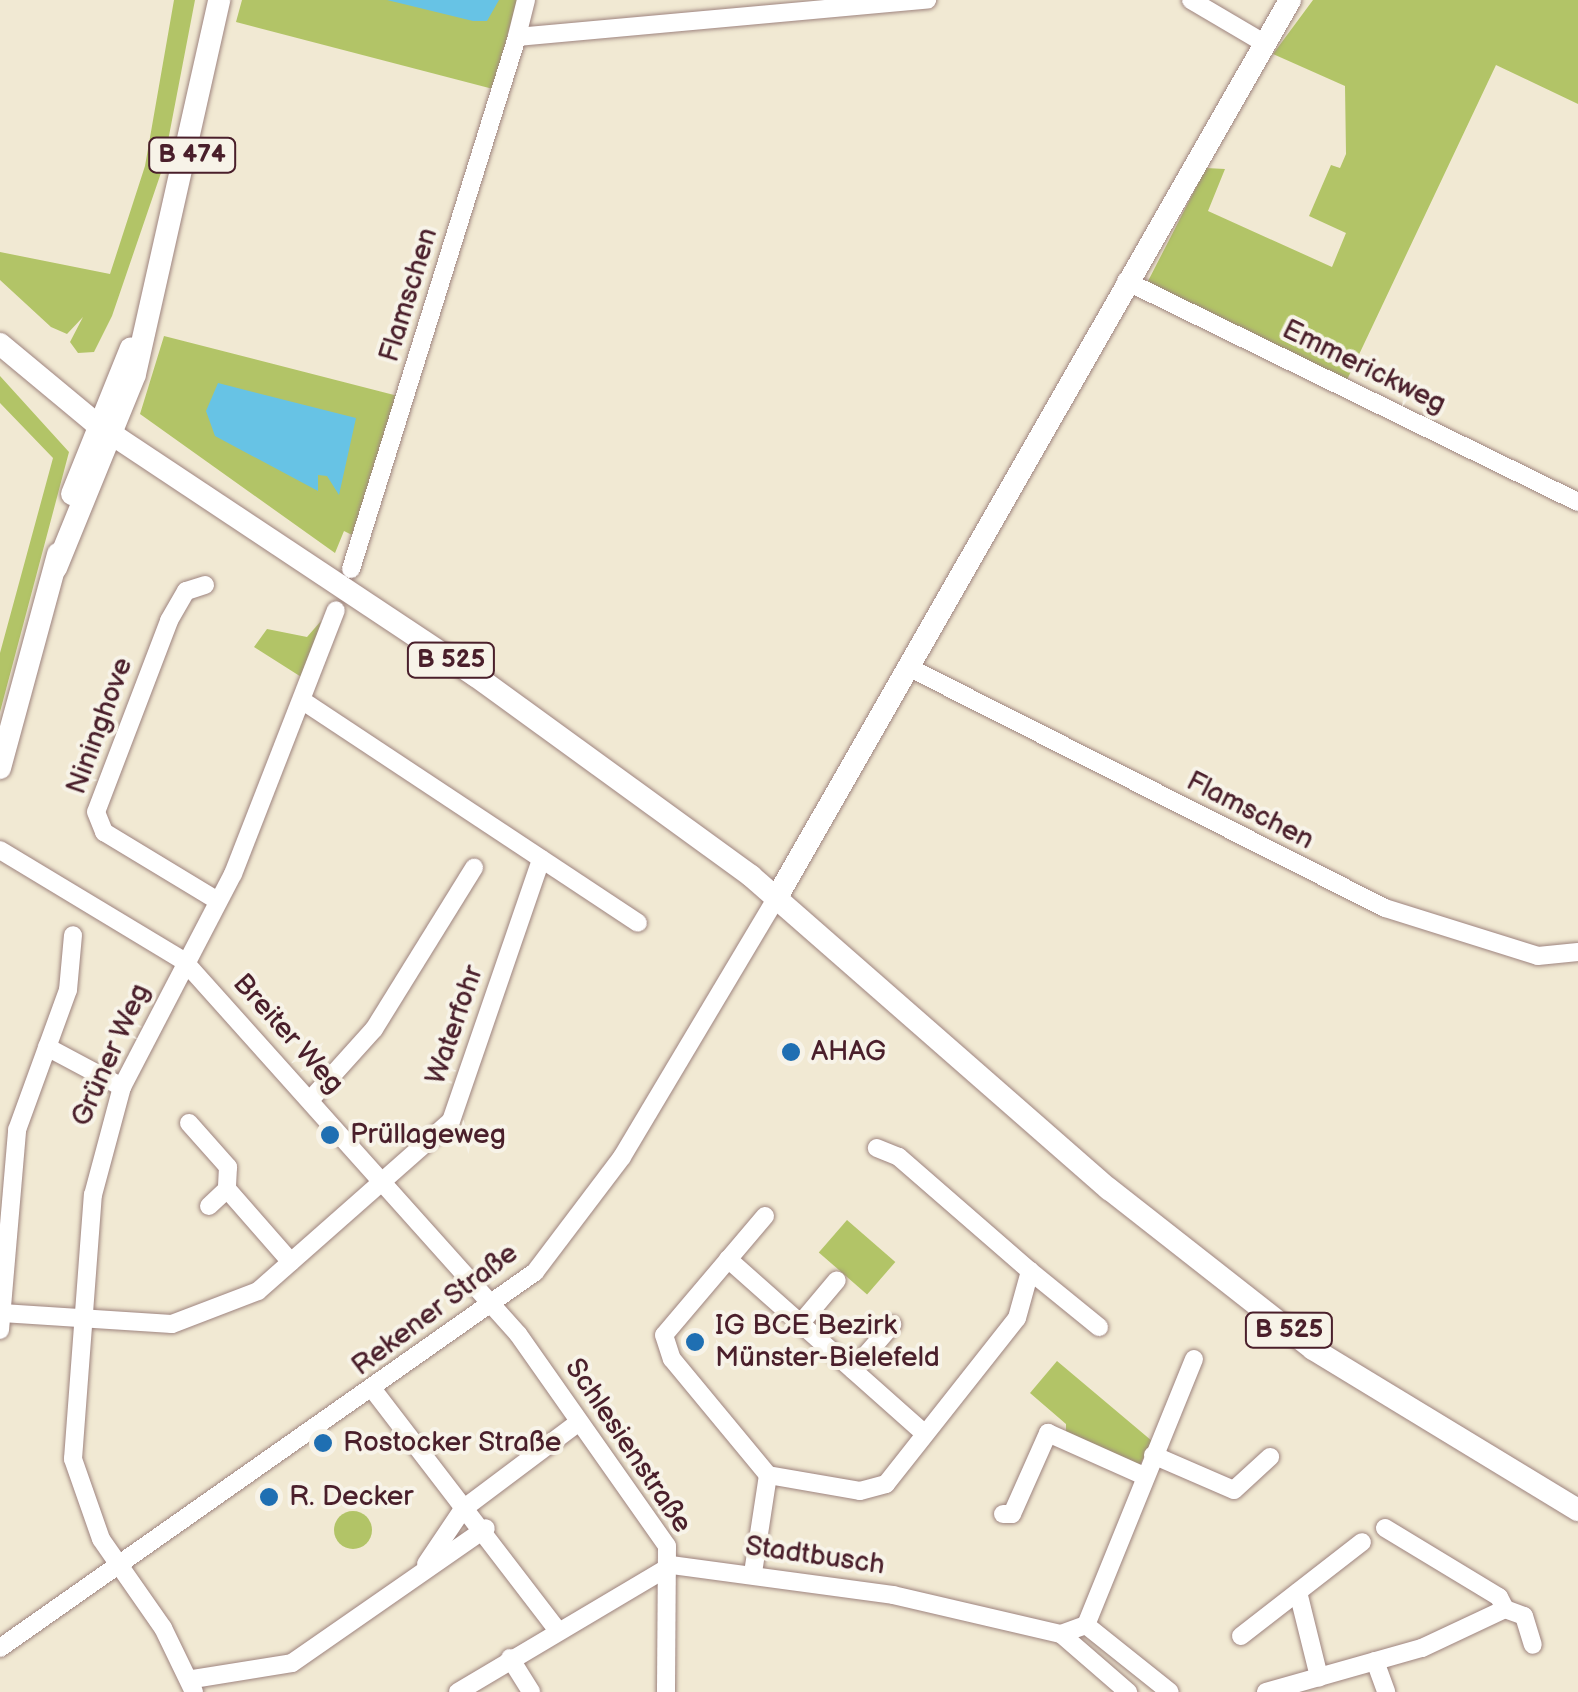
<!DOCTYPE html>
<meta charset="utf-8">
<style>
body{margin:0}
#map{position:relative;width:1578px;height:1692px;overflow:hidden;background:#f1e9d3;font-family:"Balsamiq Sans",sans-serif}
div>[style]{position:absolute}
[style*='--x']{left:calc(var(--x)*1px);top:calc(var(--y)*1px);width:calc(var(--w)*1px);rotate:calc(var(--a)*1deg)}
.green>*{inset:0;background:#b2c467;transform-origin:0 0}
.round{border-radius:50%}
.water>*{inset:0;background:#67c3e5}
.roads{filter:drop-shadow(0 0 2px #9e847f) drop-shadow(0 0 2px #9e847f)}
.minor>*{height:18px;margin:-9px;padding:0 9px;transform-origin:9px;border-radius:9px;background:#fff}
.major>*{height:22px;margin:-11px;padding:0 11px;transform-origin:11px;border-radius:11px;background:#fff}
.dots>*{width:28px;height:28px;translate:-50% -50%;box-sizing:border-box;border:5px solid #f7f3e8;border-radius:50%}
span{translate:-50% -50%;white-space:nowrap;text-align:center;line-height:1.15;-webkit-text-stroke:8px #f7f3e8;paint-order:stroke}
.shield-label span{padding:2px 8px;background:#f7f3e8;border:2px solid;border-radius:8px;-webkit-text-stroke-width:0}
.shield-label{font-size:25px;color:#4a1f2b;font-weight:700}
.street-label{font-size:28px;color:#4a1f2b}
.poi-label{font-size:28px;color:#4a1f2b}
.left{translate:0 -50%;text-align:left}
</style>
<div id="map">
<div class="green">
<div style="clip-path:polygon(174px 0,195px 0,163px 167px,112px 316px,94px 352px,78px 353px,70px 342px,83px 317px,67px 334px,51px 327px,0 280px,0 252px,110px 274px,145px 166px)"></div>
<div style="clip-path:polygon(242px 0,517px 0,493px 89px,236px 22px)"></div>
<div style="clip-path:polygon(1313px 0,1578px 0,1578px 104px,1496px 65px,1346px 382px,1146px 285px,1206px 168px,1225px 169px,1208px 211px,1332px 267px,1346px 233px,1309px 216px,1331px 165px,1340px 168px,1346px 154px,1345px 86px,1273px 54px)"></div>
<div style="clip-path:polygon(164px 336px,398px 396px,352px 535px,344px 531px,335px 553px,140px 414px)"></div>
<div style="clip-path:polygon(0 376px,69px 452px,0 712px,0 653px,53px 458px,0 403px)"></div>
<div style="clip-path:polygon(321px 621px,306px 680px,254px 647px,267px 629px,307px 637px)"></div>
<div style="left:847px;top:1220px;width:64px;height:43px;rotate:41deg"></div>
<div style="clip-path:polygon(1057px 1361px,1152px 1441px,1139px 1467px,1066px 1435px,1066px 1424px,1030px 1393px)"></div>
<div class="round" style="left:334px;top:1511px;width:38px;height:38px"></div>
</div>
<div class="water">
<div style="clip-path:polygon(387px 0,499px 0,487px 21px,473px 21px)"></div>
<div style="clip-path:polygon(218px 383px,356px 418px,339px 495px,327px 476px,318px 475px,318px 491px,215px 436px,206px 411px)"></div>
</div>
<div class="roads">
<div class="minor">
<div style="--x:526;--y:0;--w:38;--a:104"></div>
<div style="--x:517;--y:37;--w:412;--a:-5.2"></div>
<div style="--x:1191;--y:0;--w:85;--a:30.5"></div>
<div style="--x:1126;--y:281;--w:503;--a:26.06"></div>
<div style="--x:351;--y:569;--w:557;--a:-72.67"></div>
<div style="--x:205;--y:585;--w:20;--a:162"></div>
<div style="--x:186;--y:591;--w:34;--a:120"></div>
<div style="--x:169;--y:621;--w:204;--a:110.9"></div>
<div style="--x:96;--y:812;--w:22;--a:68"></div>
<div style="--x:104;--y:832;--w:133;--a:31.2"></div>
<div style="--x:912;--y:669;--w:530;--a:26.81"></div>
<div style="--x:1385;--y:908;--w:160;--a:17.4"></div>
<div style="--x:1538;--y:956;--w:40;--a:-5.7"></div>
<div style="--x:306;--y:703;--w:398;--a:33.5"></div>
<div style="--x:0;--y:850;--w:215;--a:31.1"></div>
<div style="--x:184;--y:961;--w:501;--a:48.16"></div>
<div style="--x:518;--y:1334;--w:259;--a:54.9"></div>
<div style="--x:667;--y:1546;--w:146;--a:90.4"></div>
<div style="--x:47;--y:1047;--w:85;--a:28.1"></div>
<div style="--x:311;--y:1099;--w:94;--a:-48"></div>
<div style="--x:374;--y:1029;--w:190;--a:-58.2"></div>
<div style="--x:189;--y:1123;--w:59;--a:48.4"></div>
<div style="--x:228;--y:1167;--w:22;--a:93"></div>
<div style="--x:227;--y:1189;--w:97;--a:48.8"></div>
<div style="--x:209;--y:1206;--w:25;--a:-43"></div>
<div style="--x:765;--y:1216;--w:156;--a:130.3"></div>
<div style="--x:664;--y:1335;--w:25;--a:72"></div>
<div style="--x:672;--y:1359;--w:151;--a:50.4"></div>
<div style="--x:728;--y:1259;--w:262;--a:41.6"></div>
<div style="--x:1030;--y:1271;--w:89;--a:39.1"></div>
<div style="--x:2;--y:1313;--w:170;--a:3.7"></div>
<div style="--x:172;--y:1324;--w:92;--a:-21"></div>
<div style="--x:258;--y:1291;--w:257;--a:-41.4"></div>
<div style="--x:451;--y:1121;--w:277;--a:-71"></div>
<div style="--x:800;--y:1324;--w:57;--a:-49.9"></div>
<div style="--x:0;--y:1330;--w:201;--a:-85.1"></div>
<div style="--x:17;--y:1130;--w:149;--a:-70"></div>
<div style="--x:68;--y:990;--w:55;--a:-84.8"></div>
<div style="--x:853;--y:1370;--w:60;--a:-49.1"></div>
<div style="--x:374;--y:1391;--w:299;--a:52.5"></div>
<div style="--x:1153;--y:1455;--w:88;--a:23.4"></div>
<div style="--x:1234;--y:1490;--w:49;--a:-42.5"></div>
<div style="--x:1003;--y:1514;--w:9;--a:0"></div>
<div style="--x:1012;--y:1514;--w:89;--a:-66"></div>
<div style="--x:1048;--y:1433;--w:105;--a:24.1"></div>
<div style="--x:1385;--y:1528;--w:133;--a:31.2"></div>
<div style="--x:1499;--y:1597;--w:13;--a:63"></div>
<div style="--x:426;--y:1564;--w:66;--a:-56.1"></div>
<div style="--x:463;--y:1509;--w:145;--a:-36.9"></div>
<div style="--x:753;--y:1573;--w:99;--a:-81.3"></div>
<div style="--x:768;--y:1475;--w:93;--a:9.9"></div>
<div style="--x:860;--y:1491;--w:27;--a:-15"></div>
<div style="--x:886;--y:1484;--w:211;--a:-51.7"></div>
<div style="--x:1017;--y:1318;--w:49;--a:-74.5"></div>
<div style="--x:1030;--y:1271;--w:174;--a:-139"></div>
<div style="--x:899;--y:1157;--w:24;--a:-158"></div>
<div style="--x:1298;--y:1592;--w:88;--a:76.1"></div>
<div style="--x:1505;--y:1609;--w:20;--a:20"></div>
<div style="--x:1524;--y:1616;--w:30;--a:73"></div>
<div style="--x:1086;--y:1625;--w:287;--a:-67.9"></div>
<div style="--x:1086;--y:1625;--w:107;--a:38.6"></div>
<div style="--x:1061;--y:1634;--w:89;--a:40.9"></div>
<div style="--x:1241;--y:1636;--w:153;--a:-37.8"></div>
<div style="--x:0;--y:1648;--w:654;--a:-35.1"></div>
<div style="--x:535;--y:1272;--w:144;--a:-52.9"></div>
<div style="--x:622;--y:1157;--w:303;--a:-59.2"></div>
<div style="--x:510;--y:1658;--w:40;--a:58"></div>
<div style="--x:1375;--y:1661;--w:33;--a:70"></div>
<div style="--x:193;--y:1679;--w:100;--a:-9.2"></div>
<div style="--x:292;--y:1663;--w:236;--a:-34.8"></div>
<div style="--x:194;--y:1692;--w:71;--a:-115.8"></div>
<div style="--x:163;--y:1628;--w:108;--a:-124.9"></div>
<div style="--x:101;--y:1539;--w:85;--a:-109.3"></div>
<div style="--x:73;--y:1459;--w:265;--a:-85.7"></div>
<div style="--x:93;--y:1195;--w:112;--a:-75"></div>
<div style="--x:122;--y:1087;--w:240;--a:-62.5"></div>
<div style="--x:233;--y:874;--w:283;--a:-68.7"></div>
<div style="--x:458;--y:1692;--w:249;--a:-30.7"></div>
<div style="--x:672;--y:1565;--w:223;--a:7.7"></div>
<div style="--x:893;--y:1595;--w:172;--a:13.1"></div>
<div style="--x:1061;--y:1634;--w:27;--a:-20"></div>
<div style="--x:1266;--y:1692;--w:162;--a:-15.8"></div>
<div style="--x:1422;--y:1648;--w:92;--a:-25.2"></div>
</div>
<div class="major">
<div style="--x:0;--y:344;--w:124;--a:39.7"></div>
<div style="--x:95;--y:423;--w:457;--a:33.6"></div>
<div style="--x:476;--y:676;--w:340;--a:36"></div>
<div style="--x:751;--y:876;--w:476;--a:41.2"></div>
<div style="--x:1109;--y:1189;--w:259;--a:38.1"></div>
<div style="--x:1313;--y:1349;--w:310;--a:31.3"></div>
<div style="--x:72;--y:494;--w:157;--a:-68"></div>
<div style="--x:56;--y:568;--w:209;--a:-67.8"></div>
<div style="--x:135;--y:374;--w:383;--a:-77.3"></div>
<div style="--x:0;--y:768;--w:222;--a:-74.8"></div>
<div style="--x:777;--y:897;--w:1033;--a:-60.23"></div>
</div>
</div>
<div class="dots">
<div style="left:791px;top:1052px;background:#1f6fb2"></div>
<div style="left:330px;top:1135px;background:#1f6fb2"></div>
<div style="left:695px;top:1342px;background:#1f6fb2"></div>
<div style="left:323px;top:1443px;background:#1f6fb2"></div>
<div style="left:269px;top:1497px;background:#1f6fb2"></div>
</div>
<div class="shield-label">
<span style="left:192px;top:155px">B 474</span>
<span style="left:451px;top:660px">B 525</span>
<span style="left:1289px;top:1330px">B 525</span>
</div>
<div class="street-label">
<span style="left:409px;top:295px;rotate:-73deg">Flamschen</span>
<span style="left:1364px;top:367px;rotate:26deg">Emmerickweg</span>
<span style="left:100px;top:726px;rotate:-70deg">Nininghove</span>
<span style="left:1250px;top:811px;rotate:27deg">Flamschen</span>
<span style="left:455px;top:1025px;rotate:-71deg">Waterfohr</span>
<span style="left:288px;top:1034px;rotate:48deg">Breiter Weg</span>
<span style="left:111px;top:1055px;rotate:-66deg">Grüner Weg</span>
<span style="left:435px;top:1310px;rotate:-37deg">Rekener Straße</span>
<span style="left:628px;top:1446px;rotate:56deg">Schlesienstraße</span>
<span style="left:815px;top:1556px;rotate:8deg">Stadtbusch</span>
</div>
<div class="poi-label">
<span class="left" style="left:811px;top:1052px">AHAG</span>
<span class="left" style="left:350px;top:1135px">Prüllageweg</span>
<span class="left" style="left:715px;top:1342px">IG BCE Bezirk<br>Münster-Bielefeld</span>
<span class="left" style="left:343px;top:1443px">Rostocker Straße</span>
<span class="left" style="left:289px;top:1497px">R. Decker</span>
</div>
</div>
